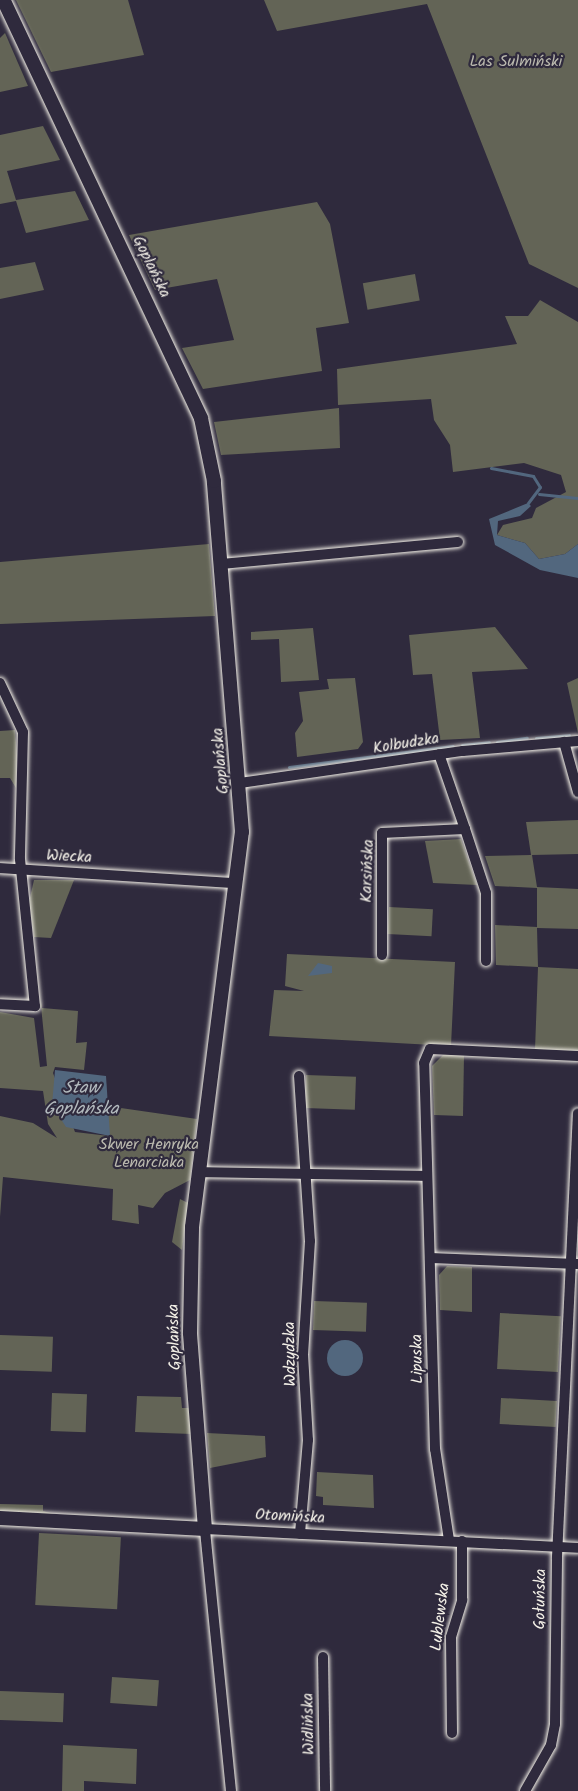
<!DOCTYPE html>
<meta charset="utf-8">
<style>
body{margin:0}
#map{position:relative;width:578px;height:1791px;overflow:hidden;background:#2f2a3d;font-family:Kalam,sans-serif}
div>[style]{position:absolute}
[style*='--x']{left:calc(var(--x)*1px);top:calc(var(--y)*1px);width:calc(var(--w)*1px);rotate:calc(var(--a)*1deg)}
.green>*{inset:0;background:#636456;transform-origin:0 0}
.water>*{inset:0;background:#52677e}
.round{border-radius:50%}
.stream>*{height:3px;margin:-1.5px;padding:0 1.5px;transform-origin:1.5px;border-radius:1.5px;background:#52677e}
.roads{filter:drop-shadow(0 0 2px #f4f1e8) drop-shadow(0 0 2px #f4f1e8)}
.minor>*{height:10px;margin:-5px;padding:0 5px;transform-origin:5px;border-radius:5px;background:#2f2a3d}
.tertiary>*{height:14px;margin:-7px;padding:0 7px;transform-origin:7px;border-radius:7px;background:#2f2a3d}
span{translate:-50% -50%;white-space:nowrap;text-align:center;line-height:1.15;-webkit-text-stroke:4.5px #2f2a3d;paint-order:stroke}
.park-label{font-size:16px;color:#bab9ae}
.street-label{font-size:16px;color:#f4f1e8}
.water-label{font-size:18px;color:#b3babe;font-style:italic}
</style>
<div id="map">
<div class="green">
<div style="clip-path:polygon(16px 0,128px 0,144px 55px,51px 72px)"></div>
<div style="clip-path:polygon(264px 0,578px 0,578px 288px,529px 264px,427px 4px,277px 31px)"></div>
<div style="clip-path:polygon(5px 33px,28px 86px,0 92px,0 38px)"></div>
<div style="clip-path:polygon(43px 126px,60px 160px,7px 171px,16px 200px,75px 191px,89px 220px,26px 233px,16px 201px,0 204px,0 135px)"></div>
<div style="clip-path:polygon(317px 202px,330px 224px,349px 323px,316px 328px,322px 371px,203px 389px,182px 348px,234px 340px,217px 279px,155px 290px,129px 235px)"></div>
<div style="clip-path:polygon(35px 262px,44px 290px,0 299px,0 268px)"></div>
<div style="left:415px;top:274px;width:27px;height:53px;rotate:80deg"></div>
<div style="clip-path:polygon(540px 300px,578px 322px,578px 544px,565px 554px,539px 559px,525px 543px,497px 535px,503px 525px,532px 518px,536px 508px,566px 492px,561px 475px,524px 463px,453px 472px,450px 445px,434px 420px,431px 399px,338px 405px,337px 369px,517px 344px,505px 316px,528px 316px)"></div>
<div style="clip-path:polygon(339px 408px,340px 448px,221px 455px,214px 422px)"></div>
<div style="clip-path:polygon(209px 544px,215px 616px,0 624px,0 562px)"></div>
<div style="clip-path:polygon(495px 627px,528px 669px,472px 672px,480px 738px,440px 740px,432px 674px,413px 675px,409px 635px)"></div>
<div style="clip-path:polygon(313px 628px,319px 680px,281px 682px,279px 639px,251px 640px,251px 632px)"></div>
<div style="clip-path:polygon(355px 678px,363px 742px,358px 749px,297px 757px,295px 733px,303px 721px,299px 692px,329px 689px,327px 679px)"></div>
<div style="clip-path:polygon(578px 678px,578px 733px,567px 683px)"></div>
<div style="clip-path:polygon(15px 730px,17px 755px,16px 788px,10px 778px,0 778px,0 731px)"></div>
<div style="clip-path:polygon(578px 820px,578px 854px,532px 855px,537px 887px,578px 889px,578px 929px,537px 928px,538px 967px,578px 969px,578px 1052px,535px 1050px,538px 967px,496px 965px,495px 925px,537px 927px,537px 888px,495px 886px,485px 856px,531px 855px,526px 822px)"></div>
<div style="clip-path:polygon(461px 839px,477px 885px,433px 883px,425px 841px)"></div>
<div style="clip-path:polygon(34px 880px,74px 880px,51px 938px,34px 937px,29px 902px)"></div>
<div style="left:389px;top:907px;width:44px;height:27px;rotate:3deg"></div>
<div style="clip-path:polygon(287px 954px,455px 962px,451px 1046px,269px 1036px,274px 990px,304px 991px,285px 986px)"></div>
<div style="clip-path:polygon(40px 996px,42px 1008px,78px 1011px,76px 1043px,87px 1042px,84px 1070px,55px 1067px,53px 1073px,75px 1132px,109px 1136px,107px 1106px,197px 1119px,190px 1180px,165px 1193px,153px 1208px,138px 1205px,139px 1224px,112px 1220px,113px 1189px,3px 1177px,0 1217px,0 1116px,33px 1123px,57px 1138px,48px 1124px,43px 1091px,0 1088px,0 1012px,34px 1018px,40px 1067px,47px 1066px)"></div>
<div style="clip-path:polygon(444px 1054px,464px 1055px,463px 1116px,434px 1115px,432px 1066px)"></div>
<div style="left:306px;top:1075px;width:50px;height:33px;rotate:2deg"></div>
<div style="clip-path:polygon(180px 1199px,188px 1203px,182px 1250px,172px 1242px)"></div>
<div style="clip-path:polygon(447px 1266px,472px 1267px,472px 1312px,440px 1310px,439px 1275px)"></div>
<div style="left:314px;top:1301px;width:53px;height:29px;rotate:2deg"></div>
<div style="left:500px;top:1313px;width:61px;height:56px;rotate:3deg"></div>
<div style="left:0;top:1335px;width:53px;height:35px;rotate:2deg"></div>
<div style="left:52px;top:1393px;width:35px;height:38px;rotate:2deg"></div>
<div style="clip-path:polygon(137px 1396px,181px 1397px,182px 1408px,189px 1408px,192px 1434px,135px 1432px)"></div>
<div style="left:501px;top:1398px;width:56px;height:26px;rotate:3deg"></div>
<div style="clip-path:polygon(207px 1433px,265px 1436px,266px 1457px,210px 1468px)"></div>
<div style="clip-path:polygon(317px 1472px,373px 1475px,374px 1508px,323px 1505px,323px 1497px,316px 1496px)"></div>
<div style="clip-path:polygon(0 1504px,43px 1505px,43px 1511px,69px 1518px,0 1513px)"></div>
<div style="left:39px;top:1533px;width:82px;height:72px;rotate:3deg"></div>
<div style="left:112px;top:1677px;width:47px;height:26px;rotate:4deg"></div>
<div style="left:0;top:1691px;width:64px;height:29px;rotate:2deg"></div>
<div style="clip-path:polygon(63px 1745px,137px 1749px,136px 1784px,84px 1781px,84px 1791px,62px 1791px)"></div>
</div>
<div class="water">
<div style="clip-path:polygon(528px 503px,531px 506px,520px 516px,498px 521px,497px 535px,525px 543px,539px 559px,565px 554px,578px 544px,578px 578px,540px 570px,495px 545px,489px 519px)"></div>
<div style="clip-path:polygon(318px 963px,332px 966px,332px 973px,308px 976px)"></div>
<div style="clip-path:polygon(55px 1070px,106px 1076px,110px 1136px,66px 1127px,52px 1105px)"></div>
<div class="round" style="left:327px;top:1340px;width:36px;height:36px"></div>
</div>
<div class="stream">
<div style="--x:491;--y:468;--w:43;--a:10.8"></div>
<div style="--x:533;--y:476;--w:13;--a:58"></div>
<div style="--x:540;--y:487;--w:20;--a:127"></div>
<div style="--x:539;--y:494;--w:39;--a:6"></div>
<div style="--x:536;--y:738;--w:33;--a:-5"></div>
<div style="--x:497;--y:742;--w:30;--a:-8"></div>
<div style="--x:462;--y:745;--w:27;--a:-6"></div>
<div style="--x:289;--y:767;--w:165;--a:-7.3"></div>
</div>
<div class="roads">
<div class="minor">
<div style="--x:221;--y:564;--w:238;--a:-5.3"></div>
<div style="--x:0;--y:683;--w:54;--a:64.9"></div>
<div style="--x:23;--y:732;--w:127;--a:91.4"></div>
<div style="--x:20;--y:859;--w:148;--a:84.2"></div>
<div style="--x:35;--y:1006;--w:35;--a:-177"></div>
<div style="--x:564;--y:742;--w:52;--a:74.4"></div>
<div style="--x:240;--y:783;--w:225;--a:-8.2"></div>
<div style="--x:463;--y:751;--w:115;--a:-5"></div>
<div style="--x:465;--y:829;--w:67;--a:71.8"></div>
<div style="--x:486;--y:893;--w:68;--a:90"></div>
<div style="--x:0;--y:868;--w:235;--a:3.7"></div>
<div style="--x:382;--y:955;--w:122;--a:-90"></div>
<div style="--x:382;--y:833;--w:83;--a:-2.8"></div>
<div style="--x:465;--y:829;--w:79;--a:-109.1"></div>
<div style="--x:299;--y:1076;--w:165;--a:86.2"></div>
<div style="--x:310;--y:1241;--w:113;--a:93.5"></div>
<div style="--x:303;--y:1354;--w:86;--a:86.7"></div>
<div style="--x:308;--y:1440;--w:94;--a:94.9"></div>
<div style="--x:198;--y:1172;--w:228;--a:1"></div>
<div style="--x:430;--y:1258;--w:148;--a:2.3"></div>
<div style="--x:449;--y:1540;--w:92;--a:-98.7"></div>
<div style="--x:435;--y:1449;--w:386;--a:-91.6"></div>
<div style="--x:424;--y:1063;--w:15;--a:-67"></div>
<div style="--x:430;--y:1049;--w:148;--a:2.7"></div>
<div style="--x:323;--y:1657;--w:134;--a:89.1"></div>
<div style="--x:452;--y:1733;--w:96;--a:-90.6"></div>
<div style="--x:451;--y:1637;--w:39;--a:-73"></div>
<div style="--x:462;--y:1600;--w:59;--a:-90"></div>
<div style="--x:231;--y:1791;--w:263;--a:-95.7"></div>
<div style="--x:205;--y:1529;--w:373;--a:2.9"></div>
<div style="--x:525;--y:1791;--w:53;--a:-60.5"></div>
<div style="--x:551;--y:1745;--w:21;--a:-79"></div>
<div style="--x:555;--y:1724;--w:167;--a:-89.3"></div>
<div style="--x:557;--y:1557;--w:444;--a:-87.3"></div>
</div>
<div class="tertiary">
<div style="--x:0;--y:1518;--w:205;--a:3.1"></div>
<div style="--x:205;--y:1529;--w:197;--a:-94.4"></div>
<div style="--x:190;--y:1333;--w:106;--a:-88.9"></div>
<div style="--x:192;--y:1227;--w:398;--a:-82.8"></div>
<div style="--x:242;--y:832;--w:352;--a:-94.6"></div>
<div style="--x:214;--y:481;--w:64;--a:-101.7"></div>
<div style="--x:201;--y:418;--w:463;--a:-115.3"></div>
</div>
</div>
<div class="park-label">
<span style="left:516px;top:62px">Las Sulmiński</span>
<span style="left:149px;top:1154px">Skwer Henryka<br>Lenarciaka</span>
</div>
<div class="street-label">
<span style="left:151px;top:267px;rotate:64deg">Goplańska</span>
<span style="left:406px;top:744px;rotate:-9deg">Kolbudzka</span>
<span style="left:221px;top:761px;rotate:-95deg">Goplańska</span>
<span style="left:69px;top:857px;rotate:3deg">Wiecka</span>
<span style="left:368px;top:871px;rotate:-88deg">Karsińska</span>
<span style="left:175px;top:1337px;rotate:-92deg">Goplańska</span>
<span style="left:291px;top:1354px;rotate:-91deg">Wdzydzka</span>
<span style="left:418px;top:1359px;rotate:-91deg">Lipuska</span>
<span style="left:290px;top:1517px;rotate:3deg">Otomińska</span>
<span style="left:541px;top:1599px;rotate:-89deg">Gołuńska</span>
<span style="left:441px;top:1617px;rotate:-83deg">Lublewska</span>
<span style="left:309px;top:1724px;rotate:-91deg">Widlińska</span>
</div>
<div class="water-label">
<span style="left:81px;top:1100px">Staw<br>Goplańska</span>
</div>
</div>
